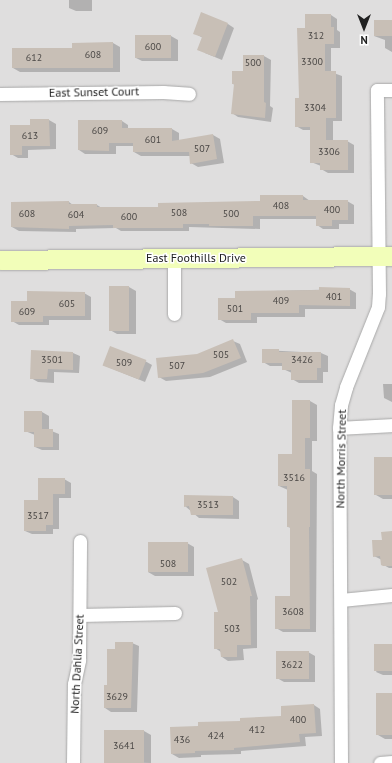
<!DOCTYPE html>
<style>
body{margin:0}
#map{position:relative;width:392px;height:763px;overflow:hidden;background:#f2f0e7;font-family:"PT Sans",sans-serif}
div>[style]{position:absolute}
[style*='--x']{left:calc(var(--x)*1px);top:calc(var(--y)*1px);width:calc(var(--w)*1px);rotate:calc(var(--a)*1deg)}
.residential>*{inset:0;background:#dfdede;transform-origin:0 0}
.shadow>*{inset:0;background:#0003}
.building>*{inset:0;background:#c8bfb6;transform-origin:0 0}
.roads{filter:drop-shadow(0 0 1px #a8a8a8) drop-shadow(0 0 1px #a8a8a8)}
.street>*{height:13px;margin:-6.5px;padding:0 6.5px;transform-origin:6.5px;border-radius:6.5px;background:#fff}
.secondary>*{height:19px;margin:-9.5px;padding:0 9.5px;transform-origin:9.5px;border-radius:9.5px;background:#f2feb9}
span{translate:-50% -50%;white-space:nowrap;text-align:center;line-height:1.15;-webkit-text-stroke:3px #fff;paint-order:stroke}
.number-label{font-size:10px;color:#4b4846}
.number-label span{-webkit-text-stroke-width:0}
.street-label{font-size:12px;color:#212121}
.north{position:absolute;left:344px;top:8px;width:40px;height:40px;-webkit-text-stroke:3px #fff;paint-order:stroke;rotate:180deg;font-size:11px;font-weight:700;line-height:16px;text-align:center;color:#212121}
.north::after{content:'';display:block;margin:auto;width:14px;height:18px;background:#212121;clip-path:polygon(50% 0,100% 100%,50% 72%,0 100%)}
</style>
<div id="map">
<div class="residential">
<div style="left:0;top:0;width:392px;height:763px"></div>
</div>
<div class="shadow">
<div style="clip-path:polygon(69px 0,92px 0,92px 11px,76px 11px,69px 8px)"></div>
<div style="clip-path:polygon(331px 15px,337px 19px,337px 30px,340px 32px,340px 48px,331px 48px,331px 72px,342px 76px,342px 121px,333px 121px,333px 141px,347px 141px,354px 145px,354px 173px,328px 173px,321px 169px,321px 166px,311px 162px,311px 130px,303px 130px,296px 126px,306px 29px)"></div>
<div style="clip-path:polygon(392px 21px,392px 52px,385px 48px,385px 40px,374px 36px)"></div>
<div style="clip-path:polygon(228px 24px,234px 28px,222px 60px,205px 53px,203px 38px,194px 33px)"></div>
<div style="clip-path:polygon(171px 36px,178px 40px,178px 61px,142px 61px,136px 58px)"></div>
<div style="clip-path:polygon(113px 43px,120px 47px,120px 72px,20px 72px,13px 68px,73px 49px,73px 44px)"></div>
<div style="clip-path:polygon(264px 56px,271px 60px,270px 106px,273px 108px,271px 122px,238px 117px,232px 113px,235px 85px,233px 84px)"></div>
<div style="clip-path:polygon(31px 120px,49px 120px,56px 124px,56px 149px,28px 150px,28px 158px,18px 158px,11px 154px,31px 126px)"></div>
<div style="clip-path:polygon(122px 121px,128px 125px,128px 129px,172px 129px,179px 133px,179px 141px,213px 135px,220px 139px,224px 163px,198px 167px,191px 163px,190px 156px,141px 156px,134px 152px,134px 146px,116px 146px,116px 154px,85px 154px,79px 150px)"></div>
<div style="clip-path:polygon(303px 196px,310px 201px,347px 201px,354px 205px,354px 224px,339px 224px,339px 229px,323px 229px,317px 225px,317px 219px,260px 219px,260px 229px,189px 227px,189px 231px,121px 231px,116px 228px,76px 229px,76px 232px,19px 231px,12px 227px,69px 202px,73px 205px,97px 205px,102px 208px,159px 208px,261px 202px)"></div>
<div style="clip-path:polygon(129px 287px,136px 291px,136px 334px,117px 334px,110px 330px)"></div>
<div style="clip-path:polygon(349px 289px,356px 293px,356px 309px,305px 309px,305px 317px,257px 317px,257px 323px,226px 323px,219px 319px,236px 299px,236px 292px)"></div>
<div style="clip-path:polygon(84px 293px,91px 297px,91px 320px,49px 320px,49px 325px,19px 325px,12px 321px,28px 302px)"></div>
<div style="clip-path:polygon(233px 341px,240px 344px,247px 362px,210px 377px,166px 381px,159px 377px,197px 355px)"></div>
<div style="clip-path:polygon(263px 350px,321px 353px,328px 356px,328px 372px,323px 372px,323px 383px,299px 383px,292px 379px,292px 373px,283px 369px,283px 366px,270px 366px,263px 362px)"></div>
<div style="clip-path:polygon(32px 351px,73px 353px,80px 356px,79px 373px,54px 372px,54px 383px,38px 382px,31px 378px)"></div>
<div style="clip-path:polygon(145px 361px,152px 365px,145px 382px,103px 365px)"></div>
<div style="clip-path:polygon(383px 384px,392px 384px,392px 402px,384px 398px)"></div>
<div style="clip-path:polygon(293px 401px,310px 401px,317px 405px,317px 441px,312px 441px,312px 471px,317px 474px,316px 632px,283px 632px,276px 628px,291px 597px,291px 528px,288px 527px,288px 490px,279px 486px,293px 455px)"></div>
<div style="clip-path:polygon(25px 412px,42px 412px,49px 416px,49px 430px,59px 434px,59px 450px,42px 450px,35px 447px,35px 435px,25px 431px)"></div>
<div style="clip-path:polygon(392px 459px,392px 499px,383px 499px,376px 495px)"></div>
<div style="clip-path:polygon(64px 479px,71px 483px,71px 498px,59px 498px,59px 529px,53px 529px,53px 534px,32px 534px,25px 531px,39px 501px)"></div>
<div style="clip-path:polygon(233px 497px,239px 501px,239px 519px,199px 518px,185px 506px)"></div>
<div style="clip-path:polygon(392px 532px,392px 568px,389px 568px,382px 564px,382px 560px,374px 556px,383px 541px)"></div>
<div style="clip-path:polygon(187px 543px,194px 547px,194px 576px,155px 576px,148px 572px)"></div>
<div style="clip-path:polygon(242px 560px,249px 564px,258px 599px,257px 600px,257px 648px,243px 649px,244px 660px,228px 661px,222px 657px,221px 652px,215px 648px,220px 613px)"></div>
<div style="clip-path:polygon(132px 643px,139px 646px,137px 712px,111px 712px,105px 708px,116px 650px)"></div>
<div style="clip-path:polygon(392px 645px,392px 675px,383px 675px,376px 672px)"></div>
<div style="clip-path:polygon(308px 652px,315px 656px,315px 682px,284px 682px,277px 678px)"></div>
<div style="clip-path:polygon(392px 694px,392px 739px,385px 739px,378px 735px)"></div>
<div style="clip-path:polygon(314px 705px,320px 709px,322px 736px,305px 737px,306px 746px,241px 751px,241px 754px,201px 755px,201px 757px,179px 758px,172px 754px,199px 727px,282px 717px)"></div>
<div style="clip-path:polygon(144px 731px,151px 735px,151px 763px,106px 762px)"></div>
</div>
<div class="building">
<div style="clip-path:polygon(201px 12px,228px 23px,215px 57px,197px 50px,202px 37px,193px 34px)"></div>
<div style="clip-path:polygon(305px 14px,331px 14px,331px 27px,334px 27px,334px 44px,325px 44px,325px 71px,336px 71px,336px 118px,326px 118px,326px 140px,348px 140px,348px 170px,320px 170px,320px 163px,310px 163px,310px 127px,295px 127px,295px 98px,299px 98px,297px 28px,305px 28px)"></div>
<div style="left:374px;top:20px;width:18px;height:16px"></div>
<div style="left:135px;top:35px;width:36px;height:23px"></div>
<div style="clip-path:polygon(113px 42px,113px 68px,12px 68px,12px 48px,72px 48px,72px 43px)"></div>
<div style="clip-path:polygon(243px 55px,264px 55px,264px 102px,266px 103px,265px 118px,231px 114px,234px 84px,232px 84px,232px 71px,243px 71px)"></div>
<div style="clip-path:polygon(30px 119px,49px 119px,50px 146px,22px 146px,22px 155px,10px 155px,10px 125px,30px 125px)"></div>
<div style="clip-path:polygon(78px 120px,122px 120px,122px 128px,172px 128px,172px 141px,213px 134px,217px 159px,190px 164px,189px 152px,133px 152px,133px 143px,109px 143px,109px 151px,78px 150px)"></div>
<div style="clip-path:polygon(260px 195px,303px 195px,303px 200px,348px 200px,348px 220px,332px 220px,332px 226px,316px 226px,316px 216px,253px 216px,253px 226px,209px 226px,209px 224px,183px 224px,183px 228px,113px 228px,113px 225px,69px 226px,69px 229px,11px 227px,11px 202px,69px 201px,69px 204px,97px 204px,97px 207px,158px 207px,158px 203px,260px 201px)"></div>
<div style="left:109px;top:286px;width:20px;height:45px"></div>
<div style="clip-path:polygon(319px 287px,350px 288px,350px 306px,299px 305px,299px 313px,251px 313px,251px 320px,218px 320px,218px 298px,235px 298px,235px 291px,319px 290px)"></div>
<div style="clip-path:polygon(27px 291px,85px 292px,85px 316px,43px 316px,43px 322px,11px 322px,11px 301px,27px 301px)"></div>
<div style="clip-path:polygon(233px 339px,241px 358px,203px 373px,158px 378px,156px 358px,197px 354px)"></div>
<div style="left:110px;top:346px;width:39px;height:21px;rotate:21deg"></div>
<div style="clip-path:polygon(262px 349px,279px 349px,279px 352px,321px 352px,321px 368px,317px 368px,317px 380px,291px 380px,291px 370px,282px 370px,282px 363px,262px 363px)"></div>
<div style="clip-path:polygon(31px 350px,73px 352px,73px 370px,48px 369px,47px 379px,30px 379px)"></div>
<div style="clip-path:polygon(292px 400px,310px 400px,310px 438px,305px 438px,305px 469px,310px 469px,310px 527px,309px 527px,310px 629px,275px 629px,275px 596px,290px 596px,290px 527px,287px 527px,287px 486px,278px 486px,278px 454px,292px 454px)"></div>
<div style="clip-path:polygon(24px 411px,42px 411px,42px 429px,53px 429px,53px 447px,34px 447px,34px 432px,24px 432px)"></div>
<div style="left:392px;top:457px;width:38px;height:18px;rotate:90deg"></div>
<div style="clip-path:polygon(38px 478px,65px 478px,65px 494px,53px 494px,53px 525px,46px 525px,46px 531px,24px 531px,24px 500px,38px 500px)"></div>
<div style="clip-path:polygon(184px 495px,233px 496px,233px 515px,191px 515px,189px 506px,184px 507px)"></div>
<div style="clip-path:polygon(392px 531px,392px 566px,383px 566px,381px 565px,380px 556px,373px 557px,372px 540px,382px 540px,381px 532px)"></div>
<div style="left:148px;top:542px;width:40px;height:30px"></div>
<div style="clip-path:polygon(242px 558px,252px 596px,250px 596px,251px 645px,237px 645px,237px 657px,221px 657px,220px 649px,214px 649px,214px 612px,218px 612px,206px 568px)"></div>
<div style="clip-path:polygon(115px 642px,133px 642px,131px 708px,104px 708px,104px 685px,107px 685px,107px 649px,115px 649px)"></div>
<div style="left:392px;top:644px;width:27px;height:18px;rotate:90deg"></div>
<div style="left:276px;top:651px;width:33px;height:28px"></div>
<div style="left:392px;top:693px;width:42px;height:16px;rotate:90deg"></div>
<div style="clip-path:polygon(314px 704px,316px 733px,299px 734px,300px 742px,234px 748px,234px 750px,195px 751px,195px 753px,171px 754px,170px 727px,198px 726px,198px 722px,240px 721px,240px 718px,281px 716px,281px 706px)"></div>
<div style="left:104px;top:730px;width:40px;height:33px"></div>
</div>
<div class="roads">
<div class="street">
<div style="--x:0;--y:94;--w:163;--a:-0.7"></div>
<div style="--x:163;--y:92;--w:26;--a:4"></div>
<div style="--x:174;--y:258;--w:56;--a:90"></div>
<div style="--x:339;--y:428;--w:53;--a:-3.2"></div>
<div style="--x:341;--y:600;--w:51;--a:-5.6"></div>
<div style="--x:80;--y:615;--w:95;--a:-1.2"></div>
<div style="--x:73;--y:763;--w:79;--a:-89.3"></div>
<div style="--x:74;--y:684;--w:25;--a:-78"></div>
<div style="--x:79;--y:660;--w:119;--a:-89.5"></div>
<div style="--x:341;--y:763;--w:335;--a:-90.3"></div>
<div style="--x:339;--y:428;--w:23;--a:-85"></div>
<div style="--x:341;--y:405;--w:19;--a:-74"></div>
<div style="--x:346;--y:387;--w:86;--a:-68.2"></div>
<div style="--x:378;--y:307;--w:13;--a:-86"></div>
<div style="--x:379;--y:294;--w:204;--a:-90.6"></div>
<div style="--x:377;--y:90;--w:15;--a:0"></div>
<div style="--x:380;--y:763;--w:12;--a:-5"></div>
</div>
<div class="secondary">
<div style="--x:0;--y:260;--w:392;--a:-0.6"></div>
</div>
</div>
<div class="number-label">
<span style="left:316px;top:36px">312</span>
<span style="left:153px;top:47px">600</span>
<span style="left:93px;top:55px">608</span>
<span style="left:34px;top:58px">612</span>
<span style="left:312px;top:62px">3300</span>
<span style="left:253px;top:63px">500</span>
<span style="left:315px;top:108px">3304</span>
<span style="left:100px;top:131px">609</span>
<span style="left:30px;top:136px">613</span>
<span style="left:153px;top:140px">601</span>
<span style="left:202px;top:149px">507</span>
<span style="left:329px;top:152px">3306</span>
<span style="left:281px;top:206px">408</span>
<span style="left:332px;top:210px">400</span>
<span style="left:179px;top:213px">508</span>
<span style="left:27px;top:214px">608</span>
<span style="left:231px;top:214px">500</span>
<span style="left:76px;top:215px">604</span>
<span style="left:129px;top:217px">600</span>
<span style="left:334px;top:297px">401</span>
<span style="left:281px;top:301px">409</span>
<span style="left:67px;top:304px">605</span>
<span style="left:235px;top:309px">501</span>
<span style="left:27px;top:312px">609</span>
<span style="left:221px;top:355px">505</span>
<span style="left:52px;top:360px">3501</span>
<span style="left:302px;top:360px">3426</span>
<span style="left:124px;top:363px">509</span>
<span style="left:177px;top:366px">507</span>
<span style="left:294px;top:478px">3516</span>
<span style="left:208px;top:505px">3513</span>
<span style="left:38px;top:516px">3517</span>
<span style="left:168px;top:564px">508</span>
<span style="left:229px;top:582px">502</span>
<span style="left:293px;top:612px">3608</span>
<span style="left:232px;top:629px">503</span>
<span style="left:292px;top:665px">3622</span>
<span style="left:117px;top:697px">3629</span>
<span style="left:298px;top:720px">400</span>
<span style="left:257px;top:730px">412</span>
<span style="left:216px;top:736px">424</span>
<span style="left:182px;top:740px">436</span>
<span style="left:124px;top:746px">3641</span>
</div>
<div class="street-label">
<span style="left:94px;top:92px;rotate:-1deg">East Sunset Court</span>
<span style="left:196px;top:258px">East Foothills Drive</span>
<span style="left:341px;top:459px;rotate:-89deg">North Morris Street</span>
<span style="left:77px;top:664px;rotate:-87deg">North Dahlia Street</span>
</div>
<div class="north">N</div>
</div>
